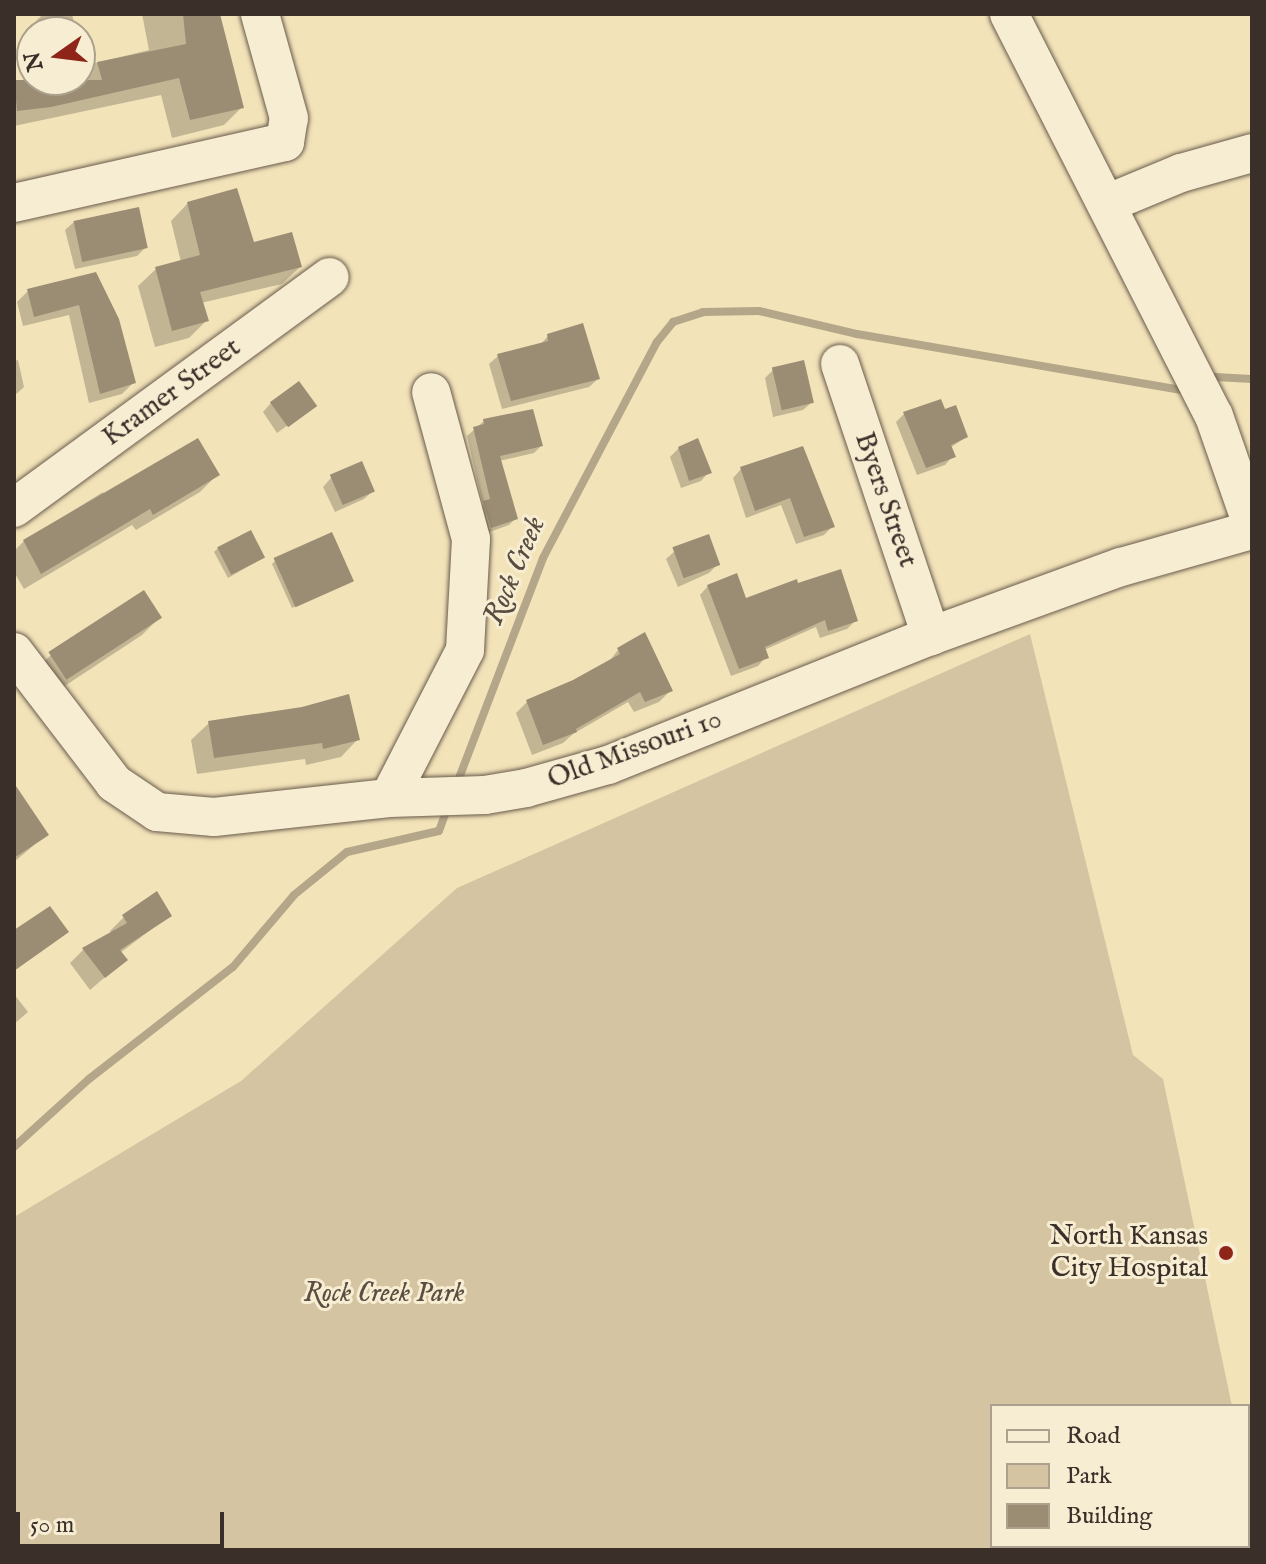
<!DOCTYPE html>
<style>
body{margin:0}
#map{position:relative;width:1266px;height:1564px;overflow:hidden;background:#f3e3b9;font-family:"IM FELL English",serif}
div>[style]{position:absolute}
[style*='--x']{left:calc(var(--x)*1px);top:calc(var(--y)*1px);width:calc(var(--w)*1px);rotate:calc(var(--a)*1deg)}
.green>*{inset:0;background:#d4c4a1}
.shadow>*{inset:0;background:#0003}
.stream>*{height:8px;margin:-4px;padding:0 4px;transform-origin:4px;border-radius:4px;background:#b4a688}
.building>*{inset:0;background:#9b8d74;transform-origin:0 0}
.roads{filter:drop-shadow(0 0 2px #695c4d) drop-shadow(0 0 2px #695c4d)}
.minor>*{height:38px;margin:-19px;padding:0 19px;transform-origin:19px;border-radius:19px;background:#f7edd2}
.dots>*{width:22px;height:22px;translate:-50% -50%;box-sizing:border-box;border:4px solid #f7edd2;border-radius:50%}
span{translate:-50% -50%;white-space:nowrap;text-align:center;line-height:1.15;-webkit-text-stroke:6px #f7edd2;paint-order:stroke}
.street-label{font-size:28px;color:#3b2f29}
.poi-label{font-size:28px;color:#3b2f29}
.right{translate:-100% -50%;text-align:right}
.park-label{font-size:28px;color:#5a4d41;font-style:italic}
.water-label{font-size:30px;color:#594d41;font-style:italic}
.frame{position:absolute;inset:0;border:16px solid #3b2f29;pointer-events:none}
.legend{position:absolute;left:990px;top:1404px;width:260px;height:144px;box-sizing:border-box;background:#f7edd2;border:2px solid #aca18e;margin:0;padding:10px 14px;list-style:none;font-size:24px;color:#3b2f29}
.legend li{display:flex;align-items:center;gap:16px;height:40px}
.legend b{width:40px;border:2px solid #aca18e}
.north{position:absolute;left:16px;top:16px;width:80px;height:80px;box-sizing:border-box;background:#f7edd2;border:2px solid #aca18e;border-radius:50%;rotate:256deg;font-size:22px;font-weight:700;line-height:32px;text-align:center;color:#3b2f29}
.north::after{content:'';display:block;margin:auto;width:28px;height:36px;background:#8f2418;clip-path:polygon(50% 0,100% 100%,50% 72%,0 100%)}
.scale{position:absolute;left:16px;top:1512px;width:208px;height:36px;box-sizing:border-box;border:4px solid #3b2f29;border-top:0;padding-left:10px;font-size:24px;line-height:28px;white-space:nowrap;color:#3b2f29;-webkit-text-stroke:6px #f7edd2;paint-order:stroke}
</style>
<div id="map">
<div class="green">
<div style="clip-path:polygon(1030px 634px,1133px 1055px,1163px 1079px,1232px 1406px,992px 1406px,992px 1546px,1248px 1546px,1248px 1481px,1252px 1500px,1252px 1550px,14px 1550px,14px 1217px,241px 1081px,457px 888px)"></div>
</div>
<div class="shadow">
<div style="clip-path:polygon(43px 14px,72px 14px,76px 32px,32px 32px,32px 36px,30px 27px)"></div>
<div style="clip-path:polygon(142px 14px,218px 14px,242px 107px,224px 125px,172px 138px,161px 95px,14px 126px,14px 82px,32px 78px,80px 80px,80px 53px,83px 66px,149px 50px)"></div>
<div style="clip-path:polygon(188px 203px,252px 245px,300px 267px,282px 284px,201px 303px,206px 321px,189px 338px,155px 347px,138px 286px,156px 269px,181px 262px,171px 221px)"></div>
<div style="clip-path:polygon(74px 222px,145px 248px,137px 256px,75px 269px,65px 230px)"></div>
<div style="clip-path:polygon(95px 275px,133px 383px,122px 394px,89px 403px,69px 315px,23px 326px,17px 302px,28px 291px)"></div>
<div style="clip-path:polygon(548px 336px,598px 379px,589px 387px,502px 409px,489px 364px,498px 356px,539px 346px)"></div>
<div style="clip-path:polygon(18px 360px,24px 387px,14px 396px,14px 361px)"></div>
<div style="clip-path:polygon(773px 370px,812px 402px,803px 410px,773px 417px,765px 378px)"></div>
<div style="clip-path:polygon(271px 403px,314px 406px,277px 433px,263px 412px)"></div>
<div style="clip-path:polygon(904px 414px,966px 437px,950px 448px,953px 456px,945px 465px,917px 475px,896px 422px)"></div>
<div style="clip-path:polygon(484px 421px,541px 446px,534px 453px,499px 461px,516px 518px,509px 525px,484px 534px,477px 510px,483px 505px,467px 436px)"></div>
<div style="clip-path:polygon(679px 448px,709px 472px,701px 481px,681px 488px,670px 457px)"></div>
<div style="clip-path:polygon(802px 449px,832px 527px,824px 535px,796px 544px,781px 505px,746px 518px,733px 478px,741px 469px)"></div>
<div style="clip-path:polygon(217px 475px,200px 492px,136px 530px,132px 525px,24px 589px,14px 572px,14px 551px,24px 541px,103px 492px,104px 495px)"></div>
<div style="clip-path:polygon(331px 478px,373px 491px,364px 499px,335px 512px,323px 487px)"></div>
<div style="clip-path:polygon(218px 548px,263px 558px,228px 578px,214px 552px)"></div>
<div style="clip-path:polygon(675px 551px,718px 564px,709px 573px,678px 587px,666px 559px)"></div>
<div style="clip-path:polygon(275px 561px,352px 580px,292px 608px,272px 564px)"></div>
<div style="clip-path:polygon(708px 586px,745px 601px,797px 586px,856px 620px,847px 629px,820px 638px,816px 627px,764px 650px,766px 657px,758px 666px,731px 676px,700px 595px)"></div>
<div style="clip-path:polygon(159px 618px,142px 635px,48px 697px,33px 672px,51px 655px)"></div>
<div style="clip-path:polygon(618px 650px,670px 691px,659px 702px,634px 712px,628px 702px,573px 734px,563px 743px,532px 755px,516px 713px,527px 702px,574px 682px,608px 663px)"></div>
<div style="clip-path:polygon(209px 723px,358px 739px,341px 757px,306px 765px,305px 759px,197px 774px,191px 740px)"></div>
<div style="clip-path:polygon(14px 786px,46px 835px,14px 862px)"></div>
<div style="clip-path:polygon(169px 916px,120px 953px,125px 960px,90px 990px,70px 963px,83px 950px,112px 934px,110px 931px,124px 917px)"></div>
<div style="clip-path:polygon(14px 994px,28px 1012px,14px 1024px)"></div>
</div>
<div class="stream">
<div style="--x:1215;--y:377;--w:37;--a:3"></div>
<div style="--x:456;--y:786;--w:244;--a:-69.1"></div>
<div style="--x:543;--y:558;--w:244;--a:-62.2"></div>
<div style="--x:657;--y:342;--w:26;--a:-51"></div>
<div style="--x:673;--y:322;--w:32;--a:-18"></div>
<div style="--x:703;--y:312;--w:56;--a:-1"></div>
<div style="--x:759;--y:311;--w:101;--a:13.2"></div>
<div style="--x:857;--y:334;--w:329;--a:9.8"></div>
<div style="--x:14;--y:1147;--w:101;--a:-42.2"></div>
<div style="--x:89;--y:1079;--w:182;--a:-37.9"></div>
<div style="--x:233;--y:967;--w:94;--a:-49.7"></div>
<div style="--x:294;--y:895;--w:68;--a:-39.1"></div>
<div style="--x:347;--y:852;--w:94;--a:-12.9"></div>
<div style="--x:439;--y:831;--w:27;--a:-70"></div>
</div>
<div class="building">
<div style="clip-path:polygon(183px 14px,220px 14px,244px 108px,190px 120px,179px 78px,51px 107px,17px 111px,14px 80px,102px 80px,97px 62px,186px 44px)"></div>
<div style="clip-path:polygon(237px 188px,254px 242px,292px 232px,302px 267px,200px 292px,209px 321px,172px 331px,155px 267px,200px 255px,187px 202px)"></div>
<div style="left:139px;top:207px;width:42px;height:67px;rotate:78deg"></div>
<div style="clip-path:polygon(96px 272px,119px 319px,136px 383px,100px 394px,79px 305px,34px 317px,27px 289px)"></div>
<div style="clip-path:polygon(583px 323px,600px 379px,511px 401px,497px 354px,548px 341px,547px 334px)"></div>
<div style="left:804px;top:360px;width:44px;height:33px;rotate:77deg"></div>
<div style="left:299px;top:381px;width:31px;height:36px;rotate:54deg"></div>
<div style="clip-path:polygon(941px 399px,945px 409px,956px 405px,968px 437px,951px 445px,956px 457px,926px 468px,903px 412px)"></div>
<div style="clip-path:polygon(533px 409px,543px 446px,500px 456px,518px 519px,491px 528px,483px 501px,490px 499px,473px 427px,484px 424px,483px 419px)"></div>
<div style="clip-path:polygon(198px 438px,220px 475px,153px 515px,150px 509px,41px 574px,23px 540px)"></div>
<div style="clip-path:polygon(698px 438px,712px 473px,689px 481px,678px 447px)"></div>
<div style="clip-path:polygon(803px 446px,835px 527px,804px 537px,790px 498px,755px 511px,740px 467px)"></div>
<div style="left:362px;top:461px;width:33px;height:35px;rotate:67deg"></div>
<div style="left:251px;top:530px;width:31px;height:38px;rotate:63deg"></div>
<div style="left:332px;top:532px;width:54px;height:64px;rotate:66deg"></div>
<div style="left:709px;top:534px;width:33px;height:39px;rotate:70deg"></div>
<div style="clip-path:polygon(841px 569px,858px 621px,828px 631px,825px 620px,765px 647px,769px 658px,739px 669px,707px 585px,737px 573px,746px 598px,797px 579px,798px 583px)"></div>
<div style="left:144px;top:590px;width:33px;height:114px;rotate:57deg"></div>
<div style="clip-path:polygon(645px 632px,673px 691px,645px 702px,640px 692px,576px 729px,577px 732px,543px 745px,526px 700px,573px 680px,620px 654px,617px 648px)"></div>
<div style="clip-path:polygon(349px 694px,360px 740px,323px 749px,322px 743px,214px 758px,208px 721px,302px 707px)"></div>
<div style="clip-path:polygon(14px 783px,49px 835px,14px 858px)"></div>
<div style="clip-path:polygon(157px 891px,172px 916px,120px 950px,128px 960px,105px 978px,82px 948px,127px 923px,122px 915px)"></div>
<div style="clip-path:polygon(50px 906px,69px 932px,14px 971px,14px 930px)"></div>
</div>
<div class="roads">
<div class="minor">
<div style="--x:1009;--y:14;--w:451;--a:63"></div>
<div style="--x:1214;--y:416;--w:115;--a:70.8"></div>
<div style="--x:14;--y:203;--w:278;--a:-12.7"></div>
<div style="--x:285;--y:142;--w:24;--a:-81"></div>
<div style="--x:289;--y:118;--w:108;--a:-105.6"></div>
<div style="--x:1106;--y:204;--w:81;--a:-22.5"></div>
<div style="--x:1181;--y:173;--w:74;--a:-15.7"></div>
<div style="--x:840;--y:364;--w:287;--a:71.5"></div>
<div style="--x:14;--y:508;--w:391;--a:-36.2"></div>
<div style="--x:14;--y:652;--w:165;--a:52.6"></div>
<div style="--x:114;--y:783;--w:52;--a:34"></div>
<div style="--x:157;--y:812;--w:57;--a:5"></div>
<div style="--x:214;--y:817;--w:176;--a:-6.2"></div>
<div style="--x:389;--y:798;--w:96;--a:-1.8"></div>
<div style="--x:485;--y:795;--w:42;--a:-9.7"></div>
<div style="--x:526;--y:788;--w:85;--a:-15.7"></div>
<div style="--x:608;--y:765;--w:348;--a:-21.8"></div>
<div style="--x:931;--y:636;--w:202;--a:-20"></div>
<div style="--x:1121;--y:567;--w:136;--a:-15.8"></div>
<div style="--x:389;--y:798;--w:166;--a:-62.8"></div>
<div style="--x:465;--y:650;--w:111;--a:-86.9"></div>
<div style="--x:471;--y:539;--w:152;--a:-105.2"></div>
</div>
</div>
<div class="dots">
<div style="left:1226px;top:1253px;background:#8f2418"></div>
</div>
<div class="street-label">
<span style="left:172px;top:393px;rotate:-36deg">Kramer Street</span>
<span style="left:885px;top:500px;rotate:71deg">Byers Street</span>
<span style="left:635px;top:750px;rotate:-20deg">Old Missouri 10</span>
</div>
<div class="poi-label">
<span class="right" style="left:1208px;top:1253px">North Kansas<br>City Hospital</span>
</div>
<div class="park-label">
<span style="left:384px;top:1294px">Rock Creek Park</span>
</div>
<div class="water-label">
<span style="left:515px;top:571px;rotate:-67deg">Rock Creek</span>
</div>
<div class="frame"></div>
<ul class="legend">
<li><b style="height:10px;background:#f7edd2"></b>Road</li>
<li><b style="height:22px;background:#d4c4a1"></b>Park</li>
<li><b style="height:22px;background:#9b8d74"></b>Building</li>
</ul>
<div class="north">N</div>
<div class="scale">50 m</div>
</div>
